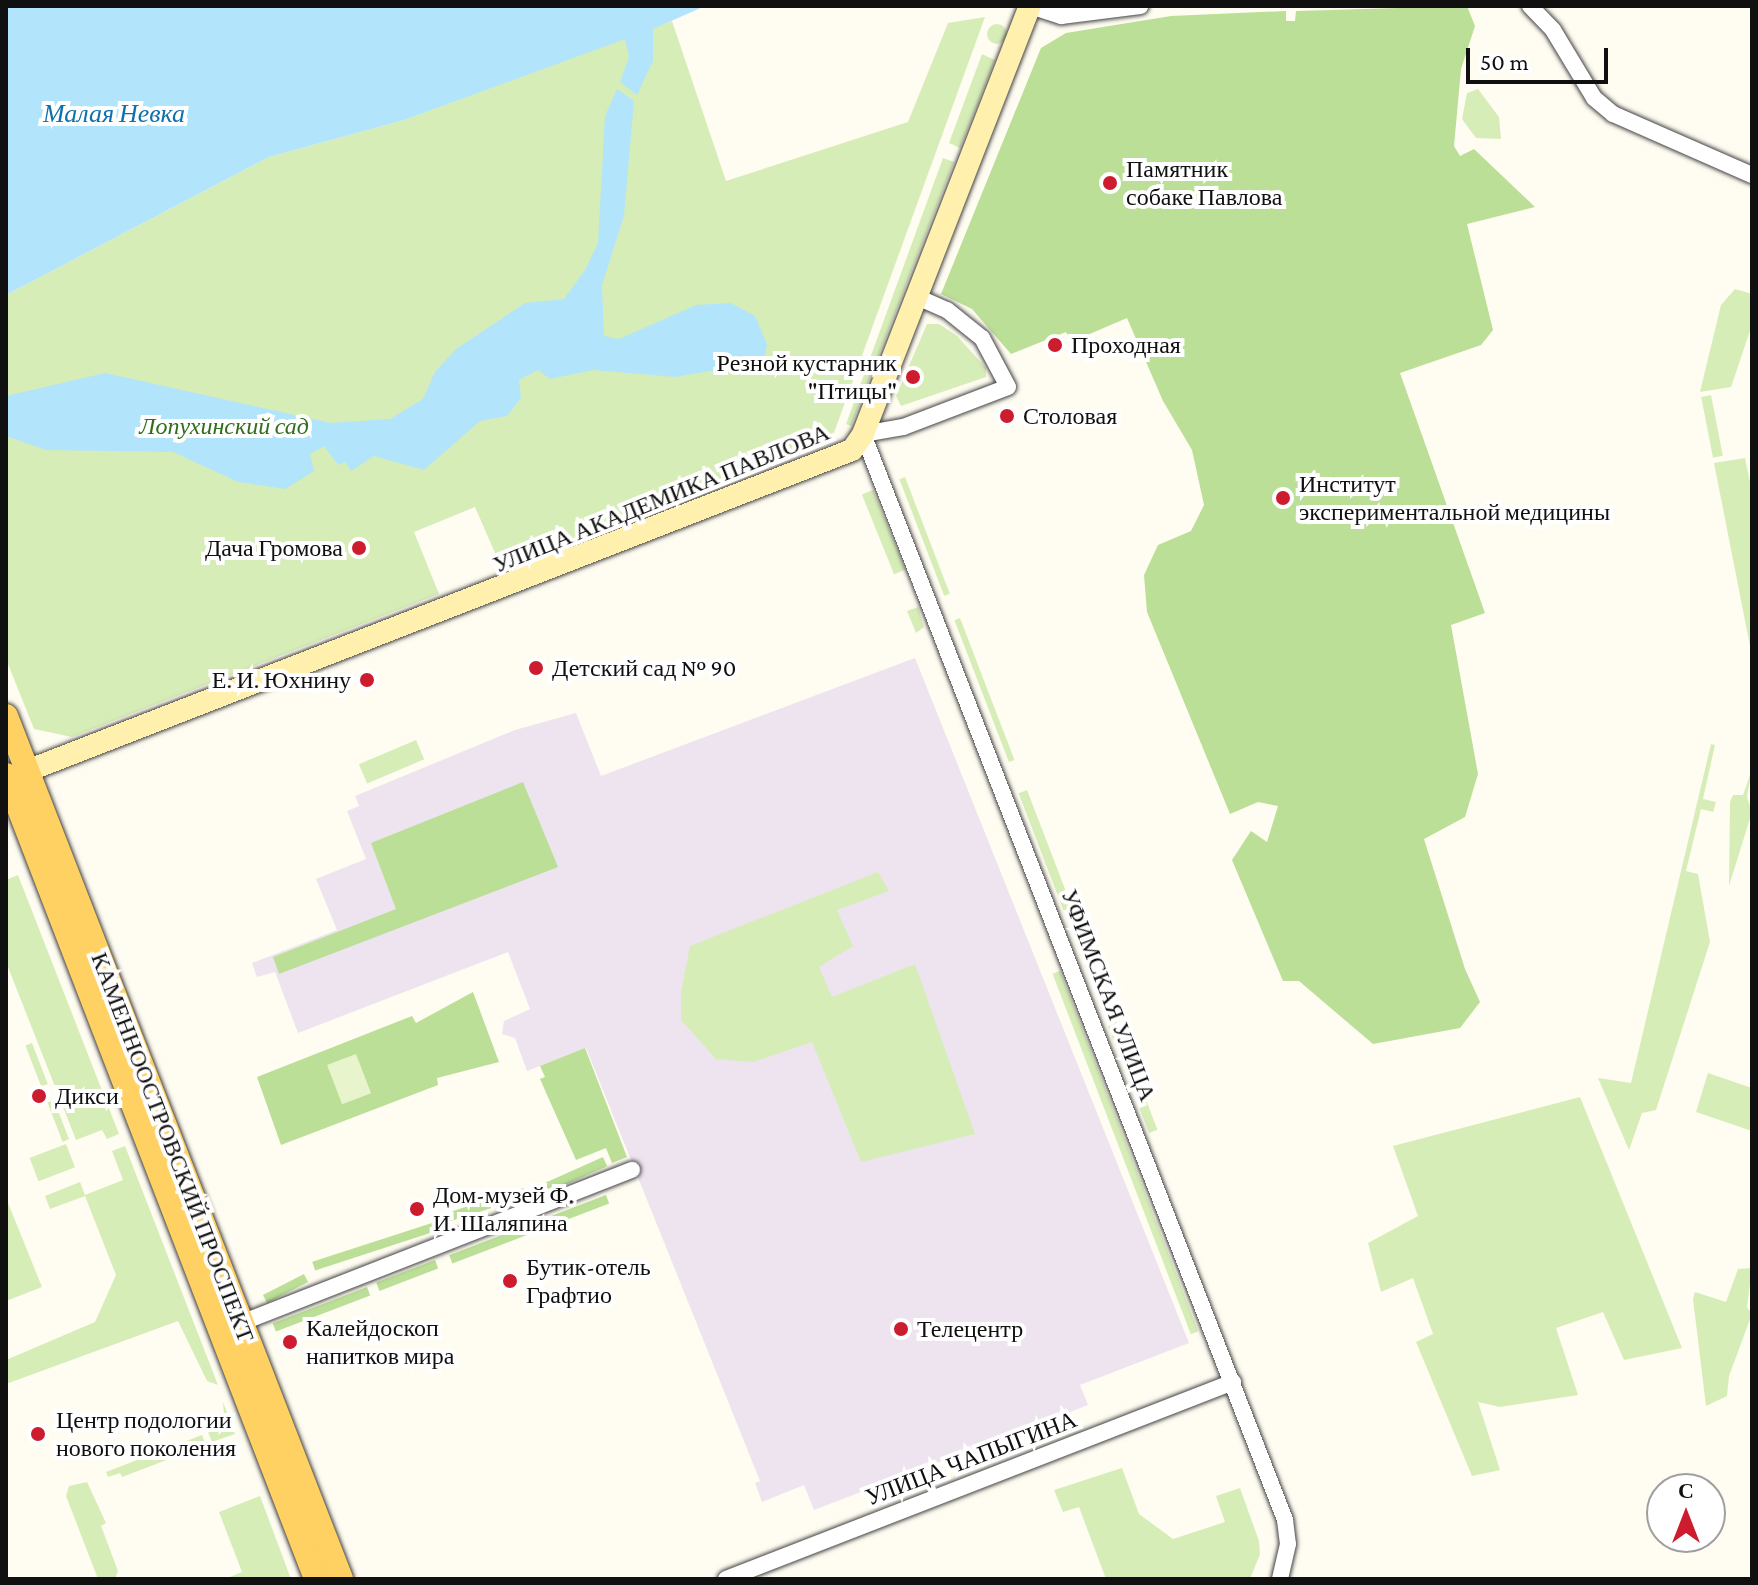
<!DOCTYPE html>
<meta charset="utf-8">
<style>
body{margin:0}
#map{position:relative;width:1758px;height:1585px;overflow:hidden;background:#fffcf2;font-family:"Crimson Pro",serif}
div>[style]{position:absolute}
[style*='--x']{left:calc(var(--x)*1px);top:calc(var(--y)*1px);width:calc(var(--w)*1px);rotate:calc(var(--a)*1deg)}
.industrial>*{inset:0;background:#ede4ef}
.green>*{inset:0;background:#d7edb8;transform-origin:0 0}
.round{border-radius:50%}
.forest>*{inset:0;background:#bbdf96;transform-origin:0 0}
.pitch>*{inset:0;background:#e8f4cb;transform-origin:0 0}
.water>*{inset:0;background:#b2e4fb}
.roads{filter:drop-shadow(0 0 2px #434343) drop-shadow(0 0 2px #434343)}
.street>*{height:16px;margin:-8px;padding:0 8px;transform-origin:8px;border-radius:8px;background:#fff}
.secondary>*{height:22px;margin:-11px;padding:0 11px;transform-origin:11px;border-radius:11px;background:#fff1ad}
.primary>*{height:24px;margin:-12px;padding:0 12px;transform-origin:12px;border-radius:12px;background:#ffd062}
.dots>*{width:22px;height:22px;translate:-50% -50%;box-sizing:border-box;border:4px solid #fff;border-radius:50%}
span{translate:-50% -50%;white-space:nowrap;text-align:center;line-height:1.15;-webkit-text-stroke:8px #fff;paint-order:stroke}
.poi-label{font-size:24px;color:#101010}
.left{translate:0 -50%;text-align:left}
.right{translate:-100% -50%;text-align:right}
.park-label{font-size:24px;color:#306e1a;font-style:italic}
.street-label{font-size:24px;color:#101010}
.water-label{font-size:26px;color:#0e70ac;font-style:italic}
.frame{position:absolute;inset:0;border:8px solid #101010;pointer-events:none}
.north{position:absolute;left:1646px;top:1473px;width:80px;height:80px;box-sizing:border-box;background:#fff;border:2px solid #9f9f9f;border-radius:50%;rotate:0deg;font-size:22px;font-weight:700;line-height:32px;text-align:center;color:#101010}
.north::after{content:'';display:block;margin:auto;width:28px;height:36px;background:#cc1c2e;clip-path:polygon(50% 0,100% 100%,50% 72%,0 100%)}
.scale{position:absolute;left:1466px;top:48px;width:142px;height:36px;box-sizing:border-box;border:4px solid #101010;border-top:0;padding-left:10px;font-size:24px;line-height:28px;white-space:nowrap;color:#101010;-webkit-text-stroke:6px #fff;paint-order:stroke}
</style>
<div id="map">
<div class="industrial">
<div style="clip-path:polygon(915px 658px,1189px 1343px,1080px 1385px,1088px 1405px,814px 1510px,804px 1485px,762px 1502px,755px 1483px,760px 1481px,586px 1048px,527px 1071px,515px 1038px,502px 1034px,504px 1021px,530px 1009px,508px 952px,298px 1033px,275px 972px,257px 977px,252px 963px,337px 930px,316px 879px,366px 859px,347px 811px,359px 806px,355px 796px,515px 730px,576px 713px,601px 776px)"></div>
</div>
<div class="green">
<div style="clip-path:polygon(985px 17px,831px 441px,502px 569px,475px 507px,414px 532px,439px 594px,72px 737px,34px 729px,6px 659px,6px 295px,269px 157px,404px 120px,672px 21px,726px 181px,908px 122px,948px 23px)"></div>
<div class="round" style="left:987px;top:24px;width:20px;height:20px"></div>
<div style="clip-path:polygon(982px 54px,995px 60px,960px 148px,949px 143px)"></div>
<div style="clip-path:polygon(1478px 89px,1499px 117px,1501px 139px,1476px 138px,1462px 119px,1467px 93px)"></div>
<div style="clip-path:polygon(943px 158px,954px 162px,851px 426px,846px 424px)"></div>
<div style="clip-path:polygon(1735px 289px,1752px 294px,1752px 325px,1731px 387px,1700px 392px,1721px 305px)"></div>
<div style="clip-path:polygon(927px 324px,939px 324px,957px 336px,986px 368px,986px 377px,901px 406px,896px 396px)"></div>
<div style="left:1711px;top:395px;width:62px;height:10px;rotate:79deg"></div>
<div style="clip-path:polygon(1745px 458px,1752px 491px,1752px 656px,1714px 463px)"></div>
<div style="left:905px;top:477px;width:125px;height:6px;rotate:69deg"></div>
<div style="left:873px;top:490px;width:86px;height:12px;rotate:68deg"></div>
<div style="clip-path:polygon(918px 607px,924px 627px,916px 633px,907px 611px)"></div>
<div style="left:960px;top:618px;width:152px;height:6px;rotate:69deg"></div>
<div style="left:416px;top:740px;width:21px;height:62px;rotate:67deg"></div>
<div style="clip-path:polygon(1711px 744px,1715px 745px,1703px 799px,1716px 802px,1713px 812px,1701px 809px,1686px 871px,1698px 874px,1710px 942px,1656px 1110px,1642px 1113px,1629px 1150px,1598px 1078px,1631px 1083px)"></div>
<div style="clip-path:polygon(1752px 769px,1747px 797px,1752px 812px,1729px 886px,1730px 802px,1733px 795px,1743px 795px)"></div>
<div style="left:1027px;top:790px;width:364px;height:9px;rotate:69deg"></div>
<div style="clip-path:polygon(878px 872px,889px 891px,837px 910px,853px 946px,819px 967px,832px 997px,915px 964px,975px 1134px,861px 1162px,812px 1042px,753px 1062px,716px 1059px,681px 1020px,681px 992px,690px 946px)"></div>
<div style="clip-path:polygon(18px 875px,119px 1134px,107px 1139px,102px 1130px,76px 1140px,6px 962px,6px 880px)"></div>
<div style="left:1060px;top:971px;width:386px;height:8px;rotate:69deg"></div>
<div style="left:32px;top:1043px;width:44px;height:7px;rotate:69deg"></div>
<div style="clip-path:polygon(1708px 1073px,1752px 1088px,1752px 1131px,1696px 1112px)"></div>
<div style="clip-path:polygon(1580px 1097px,1682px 1348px,1624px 1360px,1603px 1312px,1556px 1328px,1578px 1395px,1500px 1407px,1478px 1402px,1500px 1470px,1472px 1476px,1416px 1342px,1433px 1334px,1413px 1278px,1381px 1292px,1368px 1243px,1418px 1216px,1393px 1146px)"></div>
<div style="left:54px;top:1100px;width:42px;height:7px;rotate:69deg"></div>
<div style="left:66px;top:1144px;width:25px;height:39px;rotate:69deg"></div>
<div style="clip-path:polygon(125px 1146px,218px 1385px,207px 1381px,178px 1321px,6px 1384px,6px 1360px,95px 1322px,116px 1275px,85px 1196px,50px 1209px,45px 1196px,80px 1182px,85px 1195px,123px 1180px,112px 1151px)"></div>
<div style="clip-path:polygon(6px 1198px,42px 1287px,6px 1301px)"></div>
<div style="clip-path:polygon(1752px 1268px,1747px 1307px,1752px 1314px,1729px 1376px,1727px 1396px,1706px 1406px,1693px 1299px,1695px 1292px,1726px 1302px,1738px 1269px)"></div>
<div style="clip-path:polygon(223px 1402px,235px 1434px,212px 1442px,208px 1432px,225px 1426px)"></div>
<div style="clip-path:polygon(202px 1435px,206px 1445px,122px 1477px,120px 1473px,108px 1477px,106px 1472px)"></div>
<div style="clip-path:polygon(1122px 1468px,1139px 1514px,1173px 1539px,1225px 1522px,1216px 1496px,1240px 1488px,1259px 1541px,1260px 1554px,1250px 1579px,1106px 1579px,1079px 1507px,1063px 1512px,1054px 1490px)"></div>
<div style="clip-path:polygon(87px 1482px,106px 1523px,101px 1526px,118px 1571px,115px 1579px,98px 1579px,66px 1496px,69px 1486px)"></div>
<div style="clip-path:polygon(260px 1496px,291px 1579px,225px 1579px,242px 1572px,219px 1512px)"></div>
</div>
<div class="forest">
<div style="clip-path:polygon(1467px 6px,1475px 26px,1461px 69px,1454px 146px,1460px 156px,1474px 149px,1535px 207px,1467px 224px,1493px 330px,1481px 345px,1400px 373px,1485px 613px,1451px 625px,1478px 774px,1465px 817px,1424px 839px,1465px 969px,1480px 1002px,1460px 1028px,1373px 1044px,1299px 981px,1283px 981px,1232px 860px,1251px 831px,1267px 842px,1278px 806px,1258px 802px,1230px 814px,1147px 612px,1144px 575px,1158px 545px,1191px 531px,1204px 505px,1192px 450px,1163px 401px,1127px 318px,1071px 342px,1066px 332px,1011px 354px,972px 309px,941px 294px,1041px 48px,1066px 33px,1171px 16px,1286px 11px,1286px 21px,1295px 21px,1296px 11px)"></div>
<div style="clip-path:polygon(523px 782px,558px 867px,279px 974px,273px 957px,396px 909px,371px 843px)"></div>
<div style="clip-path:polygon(473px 992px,499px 1062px,437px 1078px,438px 1085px,281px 1145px,257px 1077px,412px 1016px,416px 1023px)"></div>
<div style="clip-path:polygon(585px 1048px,627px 1157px,612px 1163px,606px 1148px,576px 1160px,540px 1079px,545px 1077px,540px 1066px)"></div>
<div style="left:603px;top:1157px;width:10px;height:76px;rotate:66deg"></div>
<div style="left:524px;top:1188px;width:9px;height:85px;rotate:72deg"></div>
<div style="left:606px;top:1195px;width:9px;height:168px;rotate:69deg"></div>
<div style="left:435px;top:1222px;width:9px;height:129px;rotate:72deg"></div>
<div style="left:435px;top:1260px;width:9px;height:63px;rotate:69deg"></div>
<div style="left:304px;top:1274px;width:9px;height:46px;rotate:63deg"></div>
<div style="left:367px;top:1287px;width:9px;height:101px;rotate:69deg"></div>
</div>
<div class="pitch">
<div style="left:356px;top:1054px;width:42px;height:31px;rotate:69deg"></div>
</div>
<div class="water">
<div style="clip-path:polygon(6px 6px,705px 6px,653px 29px,653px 61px,637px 95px,620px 82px,629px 57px,625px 39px,404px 120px,269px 157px,6px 295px)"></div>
<div style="clip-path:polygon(617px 89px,634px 101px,624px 216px,602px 285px,604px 336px,619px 339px,696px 305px,731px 303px,755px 316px,767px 344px,764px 362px,675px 377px,593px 370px,550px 379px,538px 370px,519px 380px,521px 398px,507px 416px,480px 421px,424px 470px,374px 456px,351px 471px,345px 462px,338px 465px,324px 446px,310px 454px,314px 471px,285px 489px,238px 482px,173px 452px,46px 450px,6px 436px,6px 396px,105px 373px,331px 423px,390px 419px,423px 399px,435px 372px,456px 349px,525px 303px,564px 299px,585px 270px,598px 243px,605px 116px)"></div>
</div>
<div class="roads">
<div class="street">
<div style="--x:1030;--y:6;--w:33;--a:18"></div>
<div style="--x:1061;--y:16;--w:80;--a:-7.2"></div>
<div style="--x:1530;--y:6;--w:33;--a:46"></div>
<div style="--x:1553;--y:30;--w:79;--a:58.9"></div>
<div style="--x:1594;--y:98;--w:25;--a:40"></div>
<div style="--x:1613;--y:114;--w:152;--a:23.7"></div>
<div style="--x:915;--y:296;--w:35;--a:24"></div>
<div style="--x:947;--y:310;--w:45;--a:38.7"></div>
<div style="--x:982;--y:338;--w:55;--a:62"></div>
<div style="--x:1008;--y:387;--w:112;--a:159.1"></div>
<div style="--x:903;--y:427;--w:41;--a:170.1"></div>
<div style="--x:863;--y:434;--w:1165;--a:68.76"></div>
<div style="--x:1285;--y:1520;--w:24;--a:83"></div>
<div style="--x:1288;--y:1544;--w:36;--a:103"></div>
<div style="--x:241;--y:1323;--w:420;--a:-21.4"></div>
<div style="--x:726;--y:1579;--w:544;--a:-21.23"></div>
</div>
<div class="secondary">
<div style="--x:27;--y:771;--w:885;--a:-21.26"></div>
<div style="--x:852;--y:450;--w:19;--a:-55"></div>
<div style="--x:863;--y:434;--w:459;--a:-68.7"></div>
</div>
<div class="primary">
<div style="--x:6;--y:716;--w:926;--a:68.78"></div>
<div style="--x:6;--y:775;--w:862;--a:68.91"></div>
</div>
</div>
<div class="dots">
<div style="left:1110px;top:183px;background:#cc1c2e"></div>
<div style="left:1055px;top:345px;background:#cc1c2e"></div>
<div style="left:913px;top:377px;background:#cc1c2e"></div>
<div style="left:1007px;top:416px;background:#cc1c2e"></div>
<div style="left:1283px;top:498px;background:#cc1c2e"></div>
<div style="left:359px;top:548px;background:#cc1c2e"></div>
<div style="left:536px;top:668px;background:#cc1c2e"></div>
<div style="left:367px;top:680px;background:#cc1c2e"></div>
<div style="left:39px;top:1096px;background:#cc1c2e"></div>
<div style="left:417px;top:1209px;background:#cc1c2e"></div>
<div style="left:510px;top:1281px;background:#cc1c2e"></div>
<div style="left:901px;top:1329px;background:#cc1c2e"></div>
<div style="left:290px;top:1342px;background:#cc1c2e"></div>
<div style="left:38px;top:1434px;background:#cc1c2e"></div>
</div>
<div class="poi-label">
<span class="left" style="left:1126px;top:183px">Памятник<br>собаке Павлова</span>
<span class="left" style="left:1071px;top:345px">Проходная</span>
<span class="right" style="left:897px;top:377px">Резной кустарник<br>"Птицы"</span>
<span class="left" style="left:1023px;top:416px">Столовая</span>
<span class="left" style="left:1299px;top:498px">Институт<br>экспериментальной медицины</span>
<span class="right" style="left:343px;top:548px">Дача Громова</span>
<span class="left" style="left:552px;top:668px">Детский сад № 90</span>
<span class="right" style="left:351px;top:680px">Е. И. Юхнину</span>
<span class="left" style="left:55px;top:1096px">Дикси</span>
<span class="left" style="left:433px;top:1209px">Дом-музей Ф.<br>И. Шаляпина</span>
<span class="left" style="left:526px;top:1281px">Бутик-отель<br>Графтио</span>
<span class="left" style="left:306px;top:1342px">Калейдоскоп<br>напитков мира</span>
<span class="left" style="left:917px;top:1329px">Телецентр</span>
<span class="left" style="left:56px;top:1434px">Центр подологии<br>нового поколения</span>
</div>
<div class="park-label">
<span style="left:224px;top:426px">Лопухинский сад</span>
</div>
<div class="street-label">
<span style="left:661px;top:498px;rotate:-22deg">УЛИЦА АКАДЕМИКА ПАВЛОВА</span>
<span style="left:1109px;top:995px;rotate:69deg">УФИМСКАЯ УЛИЦА</span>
<span style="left:173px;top:1147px;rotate:69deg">КАМЕННООСТРОВСКИЙ ПРОСПЕКТ</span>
<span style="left:971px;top:1458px;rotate:-21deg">УЛИЦА ЧАПЫГИНА</span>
</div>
<div class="water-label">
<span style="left:114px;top:114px">Малая Невка</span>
</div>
<div class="frame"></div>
<div class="north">С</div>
<div class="scale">50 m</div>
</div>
